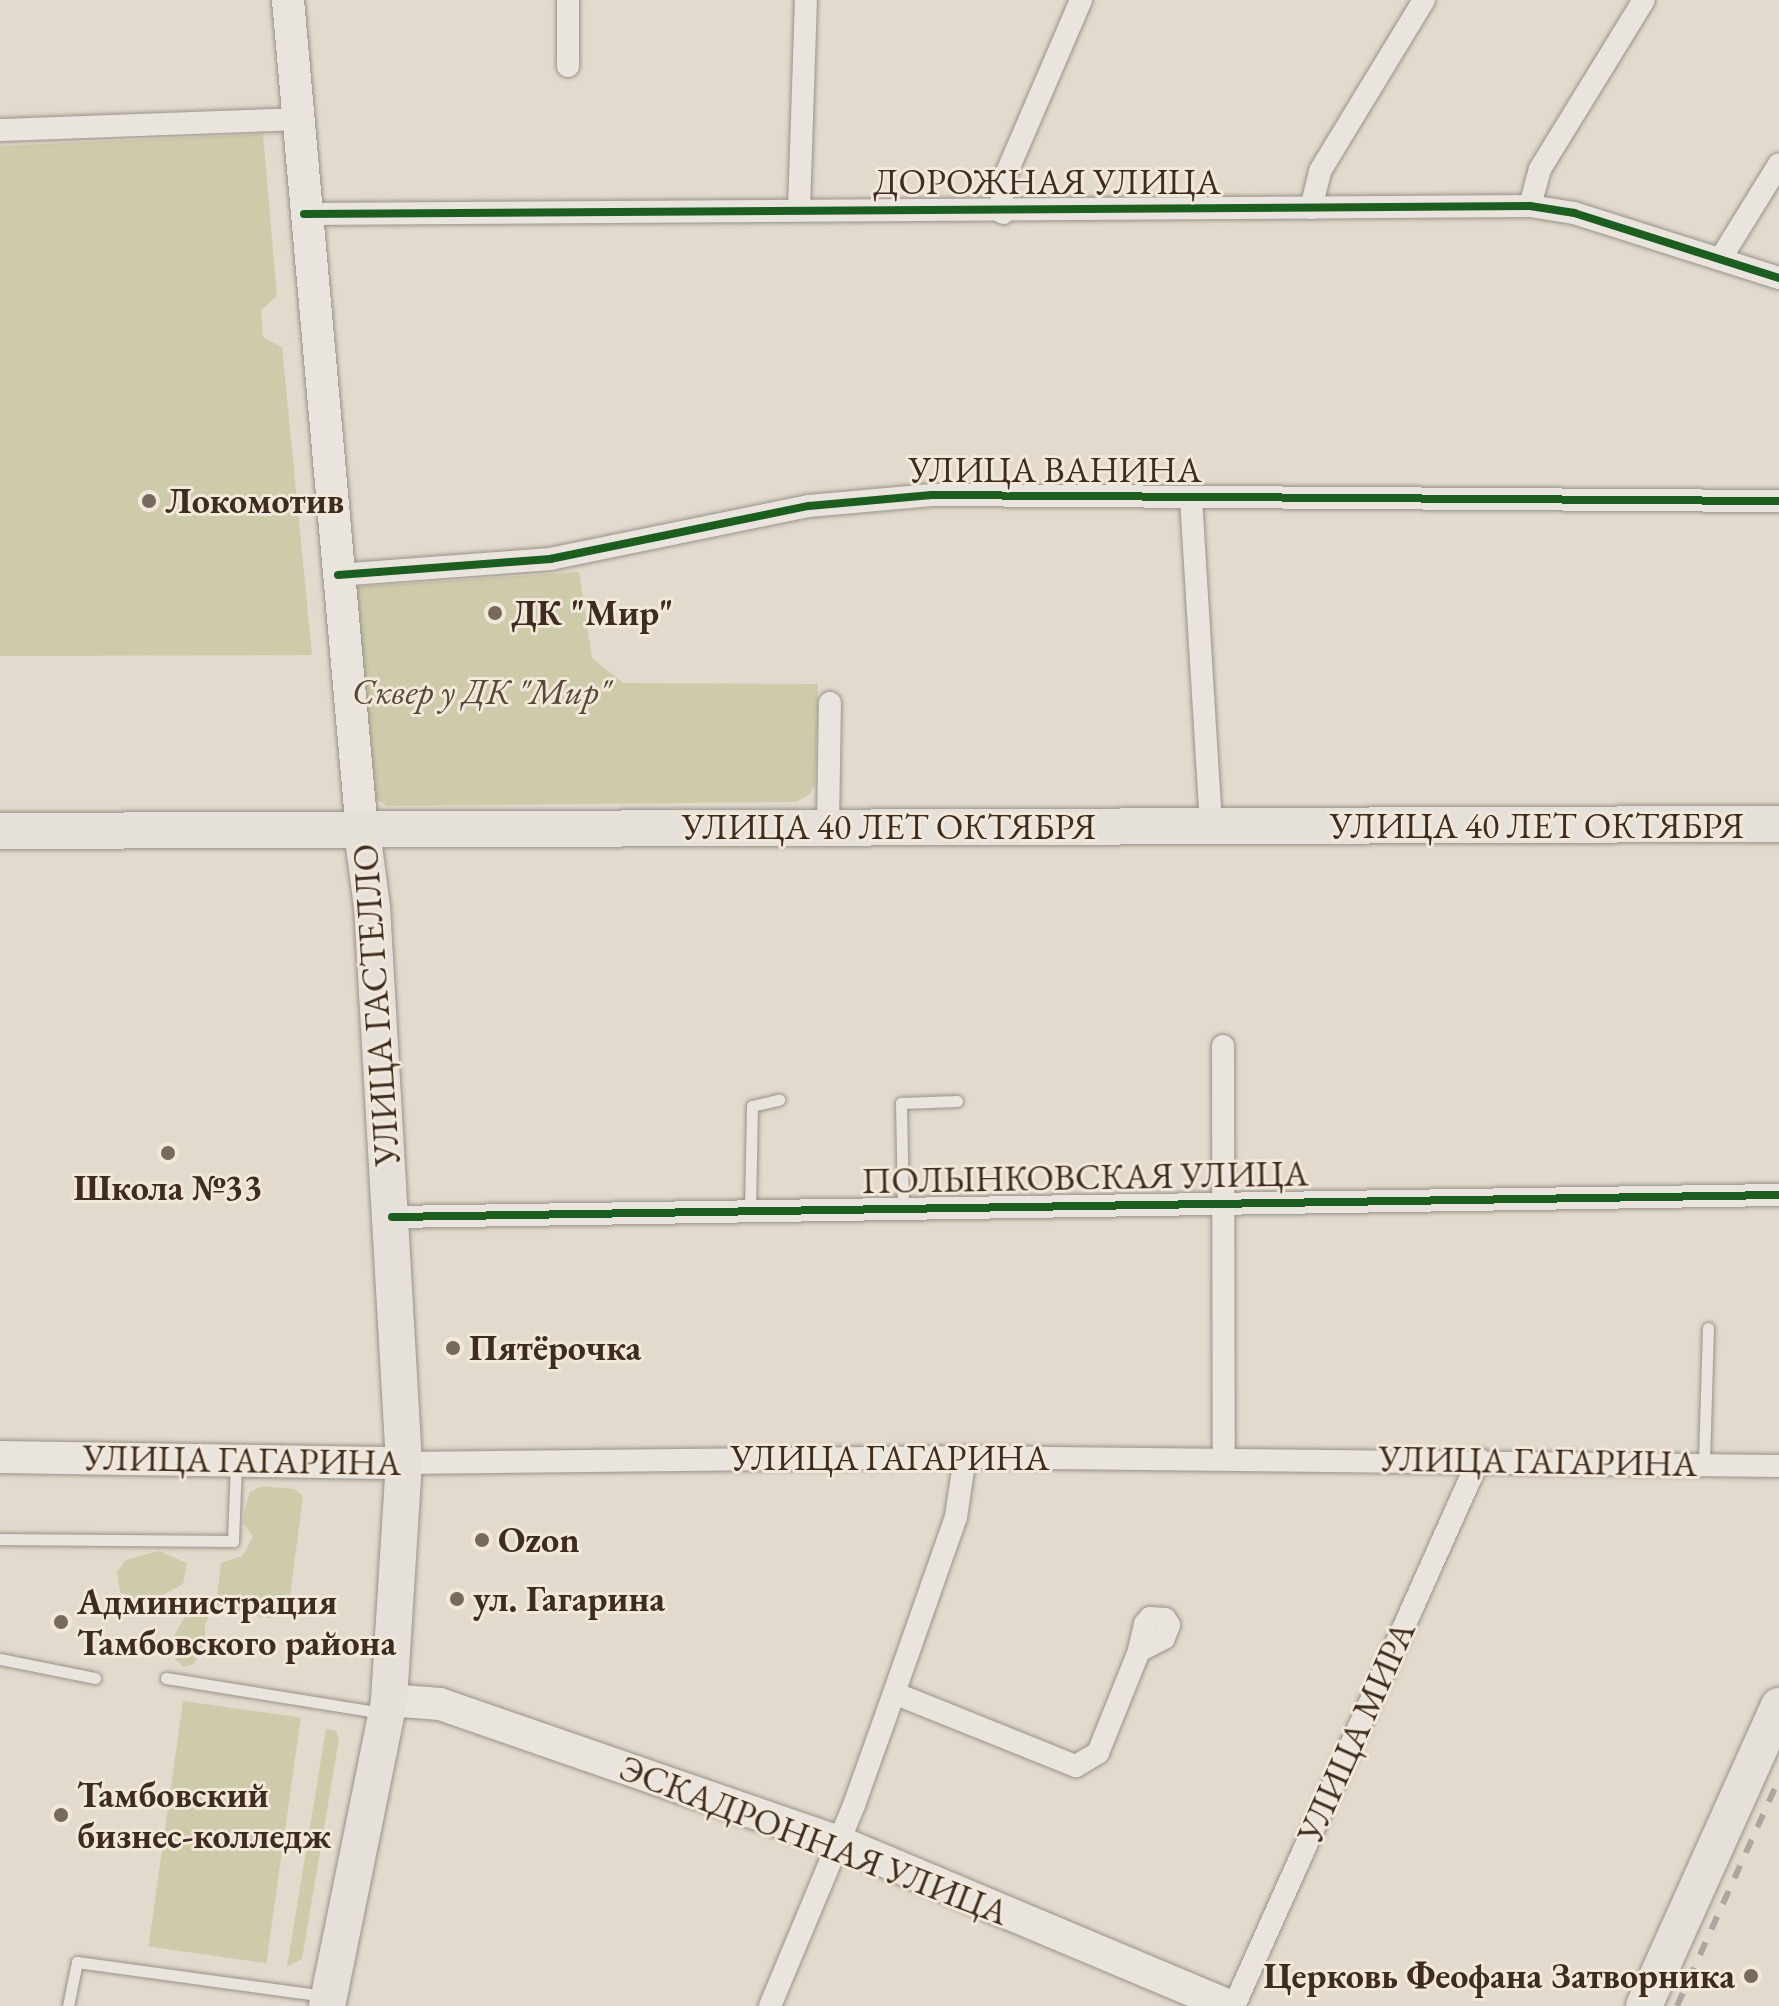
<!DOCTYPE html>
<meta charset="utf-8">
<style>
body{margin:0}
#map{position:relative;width:1779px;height:2006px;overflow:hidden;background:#e2dacd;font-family:"EB Garamond",serif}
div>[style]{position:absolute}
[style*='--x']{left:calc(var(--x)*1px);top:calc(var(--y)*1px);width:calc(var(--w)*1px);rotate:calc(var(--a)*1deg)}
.green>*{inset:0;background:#cecbab;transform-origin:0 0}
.roads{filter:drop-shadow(0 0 2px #999289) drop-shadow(0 0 2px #999289)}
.lane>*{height:11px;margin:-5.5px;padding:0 5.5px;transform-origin:5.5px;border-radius:5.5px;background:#e9e4de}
.street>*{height:22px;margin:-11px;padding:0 11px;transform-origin:11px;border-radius:11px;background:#e9e4de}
.secondary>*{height:32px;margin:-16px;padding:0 16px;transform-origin:16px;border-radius:16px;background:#e9e4de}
.primary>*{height:36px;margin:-18px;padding:0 18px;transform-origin:18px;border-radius:18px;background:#e5e0d9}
.rail>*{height:6px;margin-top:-3px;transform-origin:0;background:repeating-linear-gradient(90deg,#aba6a0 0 14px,transparent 0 28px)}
.cycleway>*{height:8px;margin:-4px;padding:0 4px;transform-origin:4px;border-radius:4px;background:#1b5e20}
.dots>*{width:22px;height:22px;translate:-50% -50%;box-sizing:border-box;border:4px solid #f2e8d9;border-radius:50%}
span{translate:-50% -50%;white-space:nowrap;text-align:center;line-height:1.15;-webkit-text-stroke:6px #f2e8d9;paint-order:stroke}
.street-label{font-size:36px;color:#3d2c1f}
.poi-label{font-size:36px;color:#3d2c1f;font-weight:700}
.left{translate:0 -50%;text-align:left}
.right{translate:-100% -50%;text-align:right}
.park-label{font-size:36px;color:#574936;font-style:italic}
</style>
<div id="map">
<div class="green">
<div style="clip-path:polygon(263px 134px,277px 296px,261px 310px,263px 337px,282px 347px,312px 655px,0 656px,0 146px)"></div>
<div style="clip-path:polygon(579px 572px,592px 658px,623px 683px,818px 684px,815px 784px,809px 795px,796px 802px,387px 806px,376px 799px,354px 587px)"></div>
<div style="clip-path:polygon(262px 1486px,294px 1489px,303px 1496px,289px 1604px,271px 1618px,212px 1611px,205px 1624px,205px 1644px,194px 1664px,184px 1667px,174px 1658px,174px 1636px,184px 1618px,217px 1599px,221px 1563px,242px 1556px,253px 1537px,243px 1523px,245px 1509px,250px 1492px)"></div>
<div style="clip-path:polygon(159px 1551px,187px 1563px,183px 1584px,147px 1603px,120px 1592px,117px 1572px,126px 1560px)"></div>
<div style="left:183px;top:1701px;width:119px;height:248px;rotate:8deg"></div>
<div style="clip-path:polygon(326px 1729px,336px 1731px,339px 1739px,302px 1959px,287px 1967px)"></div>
</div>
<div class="roads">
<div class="lane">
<div style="--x:903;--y:1207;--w:104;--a:-91.1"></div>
<div style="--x:901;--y:1103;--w:56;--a:-2"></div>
<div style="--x:750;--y:1210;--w:104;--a:-88.9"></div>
<div style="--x:752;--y:1106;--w:28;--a:-13"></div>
<div style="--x:1704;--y:1462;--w:134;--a:-88.3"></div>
<div style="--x:0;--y:1539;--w:233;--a:0.5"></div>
<div style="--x:233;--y:1541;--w:78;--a:-87.8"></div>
<div style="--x:0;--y:1659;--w:97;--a:11.3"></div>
<div style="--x:166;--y:1678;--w:220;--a:9.2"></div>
<div style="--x:68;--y:2006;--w:45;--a:-78.4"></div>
<div style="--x:77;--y:1962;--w:250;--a:7.8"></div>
</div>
<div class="street">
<div style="--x:568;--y:66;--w:66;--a:-90"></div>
<div style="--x:0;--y:130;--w:297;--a:-2.1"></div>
<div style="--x:1530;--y:206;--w:38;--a:-75"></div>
<div style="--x:1540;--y:169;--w:198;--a:-58.4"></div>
<div style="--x:1311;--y:208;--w:38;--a:-76"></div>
<div style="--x:1320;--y:171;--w:200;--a:-58.7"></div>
<div style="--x:799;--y:209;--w:209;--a:-88.1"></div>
<div style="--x:1003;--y:213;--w:27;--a:-94"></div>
<div style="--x:1001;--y:186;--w:202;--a:-66.7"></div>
<div style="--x:304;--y:214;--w:1226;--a:-0.37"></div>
<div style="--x:1530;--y:206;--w:45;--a:9"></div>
<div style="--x:1574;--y:213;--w:215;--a:17.6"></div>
<div style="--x:1721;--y:258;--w:110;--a:-58.3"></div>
<div style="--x:1191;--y:498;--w:331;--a:86.5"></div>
<div style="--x:338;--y:575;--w:213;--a:-4.3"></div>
<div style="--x:550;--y:559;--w:264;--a:-11.6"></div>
<div style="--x:809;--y:506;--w:123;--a:-5.1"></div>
<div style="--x:932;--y:495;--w:847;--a:0.41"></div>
<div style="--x:828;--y:825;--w:122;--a:-89.1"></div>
<div style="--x:1223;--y:1046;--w:412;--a:89.9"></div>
<div style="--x:392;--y:1217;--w:1387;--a:-0.91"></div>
<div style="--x:404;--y:1463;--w:561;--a:-0.61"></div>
<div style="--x:965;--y:1457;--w:814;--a:0.63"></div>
<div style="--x:894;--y:1693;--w:196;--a:21.9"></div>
<div style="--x:1076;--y:1766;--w:26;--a:-31"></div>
<div style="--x:1098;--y:1753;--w:110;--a:-68.1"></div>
<div style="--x:1139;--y:1651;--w:28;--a:-27"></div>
<div style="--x:1164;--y:1638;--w:14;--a:-69"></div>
<div style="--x:1169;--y:1625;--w:7;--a:-124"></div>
<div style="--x:1165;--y:1619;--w:15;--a:-176"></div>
<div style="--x:1150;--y:1618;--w:8;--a:130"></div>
<div style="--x:1145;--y:1624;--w:28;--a:103"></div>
<div style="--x:770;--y:2006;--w:218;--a:-67.3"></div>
<div style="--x:854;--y:1805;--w:119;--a:-70.3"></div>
<div style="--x:894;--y:1693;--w:187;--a:-70.6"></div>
<div style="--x:956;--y:1517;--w:61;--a:-81.5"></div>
<div style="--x:1234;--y:2006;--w:599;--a:-65.87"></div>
</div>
<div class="secondary">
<div style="--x:288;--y:0;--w:834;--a:84.91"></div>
<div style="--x:0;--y:1457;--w:404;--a:0.9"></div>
<div style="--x:389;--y:1700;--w:51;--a:4.5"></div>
<div style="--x:440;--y:1704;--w:422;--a:19.1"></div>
<div style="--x:839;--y:1842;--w:424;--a:22.8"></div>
</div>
<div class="primary">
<div style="--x:0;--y:831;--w:1779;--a:-0.23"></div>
<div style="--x:327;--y:2006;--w:312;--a:-78.5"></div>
<div style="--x:389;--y:1700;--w:237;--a:-86.4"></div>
<div style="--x:404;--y:1463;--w:557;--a:-93.29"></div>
<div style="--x:372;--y:907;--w:77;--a:-97.5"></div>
<div style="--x:1644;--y:2006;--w:329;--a:-65.8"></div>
</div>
</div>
<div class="rail">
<div style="--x:1677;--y:2006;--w:249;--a:-65.8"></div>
</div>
<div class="cycleway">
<div style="--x:304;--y:214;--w:1226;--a:-0.37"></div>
<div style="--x:1530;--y:206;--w:45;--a:9"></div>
<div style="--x:1574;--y:213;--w:215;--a:17.6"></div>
<div style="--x:338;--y:575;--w:213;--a:-4.3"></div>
<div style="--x:550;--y:559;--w:264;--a:-11.6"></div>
<div style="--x:809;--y:506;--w:123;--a:-5.1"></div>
<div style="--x:932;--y:495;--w:847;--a:0.41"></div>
<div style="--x:392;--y:1217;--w:1387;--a:-0.91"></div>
</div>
<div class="dots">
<div style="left:149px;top:501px;background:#77695c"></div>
<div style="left:495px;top:613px;background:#77695c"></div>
<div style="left:168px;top:1153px;background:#77695c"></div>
<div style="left:453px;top:1348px;background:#77695c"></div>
<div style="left:482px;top:1540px;background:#77695c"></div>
<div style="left:457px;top:1599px;background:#77695c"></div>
<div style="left:61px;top:1622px;background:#77695c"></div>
<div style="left:61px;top:1815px;background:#77695c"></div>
<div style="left:1751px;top:1976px;background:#77695c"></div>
</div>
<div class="street-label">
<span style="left:1047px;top:182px">ДОРОЖНАЯ УЛИЦА</span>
<span style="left:1055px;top:470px">УЛИЦА ВАНИНА</span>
<span style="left:1537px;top:826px">УЛИЦА 40 ЛЕТ ОКТЯБРЯ</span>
<span style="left:889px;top:827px">УЛИЦА 40 ЛЕТ ОКТЯБРЯ</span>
<span style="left:376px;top:1005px;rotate:-94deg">УЛИЦА ГАСТЕЛЛО</span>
<span style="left:1085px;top:1177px;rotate:-1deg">ПОЛЫНКОВСКАЯ УЛИЦА</span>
<span style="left:890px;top:1458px">УЛИЦА ГАГАРИНА</span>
<span style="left:242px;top:1460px;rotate:1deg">УЛИЦА ГАГАРИНА</span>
<span style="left:1538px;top:1461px;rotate:1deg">УЛИЦА ГАГАРИНА</span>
<span style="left:1356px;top:1732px;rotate:-66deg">УЛИЦА МИРА</span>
<span style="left:814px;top:1840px;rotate:21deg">ЭСКАДРОННАЯ УЛИЦА</span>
</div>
<div class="poi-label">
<span class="left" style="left:165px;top:501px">Локомотив</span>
<span class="left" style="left:511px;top:613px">ДК "Мир"</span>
<span style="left:168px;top:1188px">Школа №33</span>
<span class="left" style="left:469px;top:1348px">Пятёрочка</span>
<span class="left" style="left:498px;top:1540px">Ozon</span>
<span class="left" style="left:473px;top:1599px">ул. Гагарина</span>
<span class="left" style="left:77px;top:1622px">Администрация<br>Тамбовского района</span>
<span class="left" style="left:77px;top:1815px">Тамбовский<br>бизнес-колледж</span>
<span class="right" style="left:1735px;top:1976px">Церковь Феофана Затворника</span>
</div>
<div class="park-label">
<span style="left:481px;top:692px">Сквер у ДК "Мир"</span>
</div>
</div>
